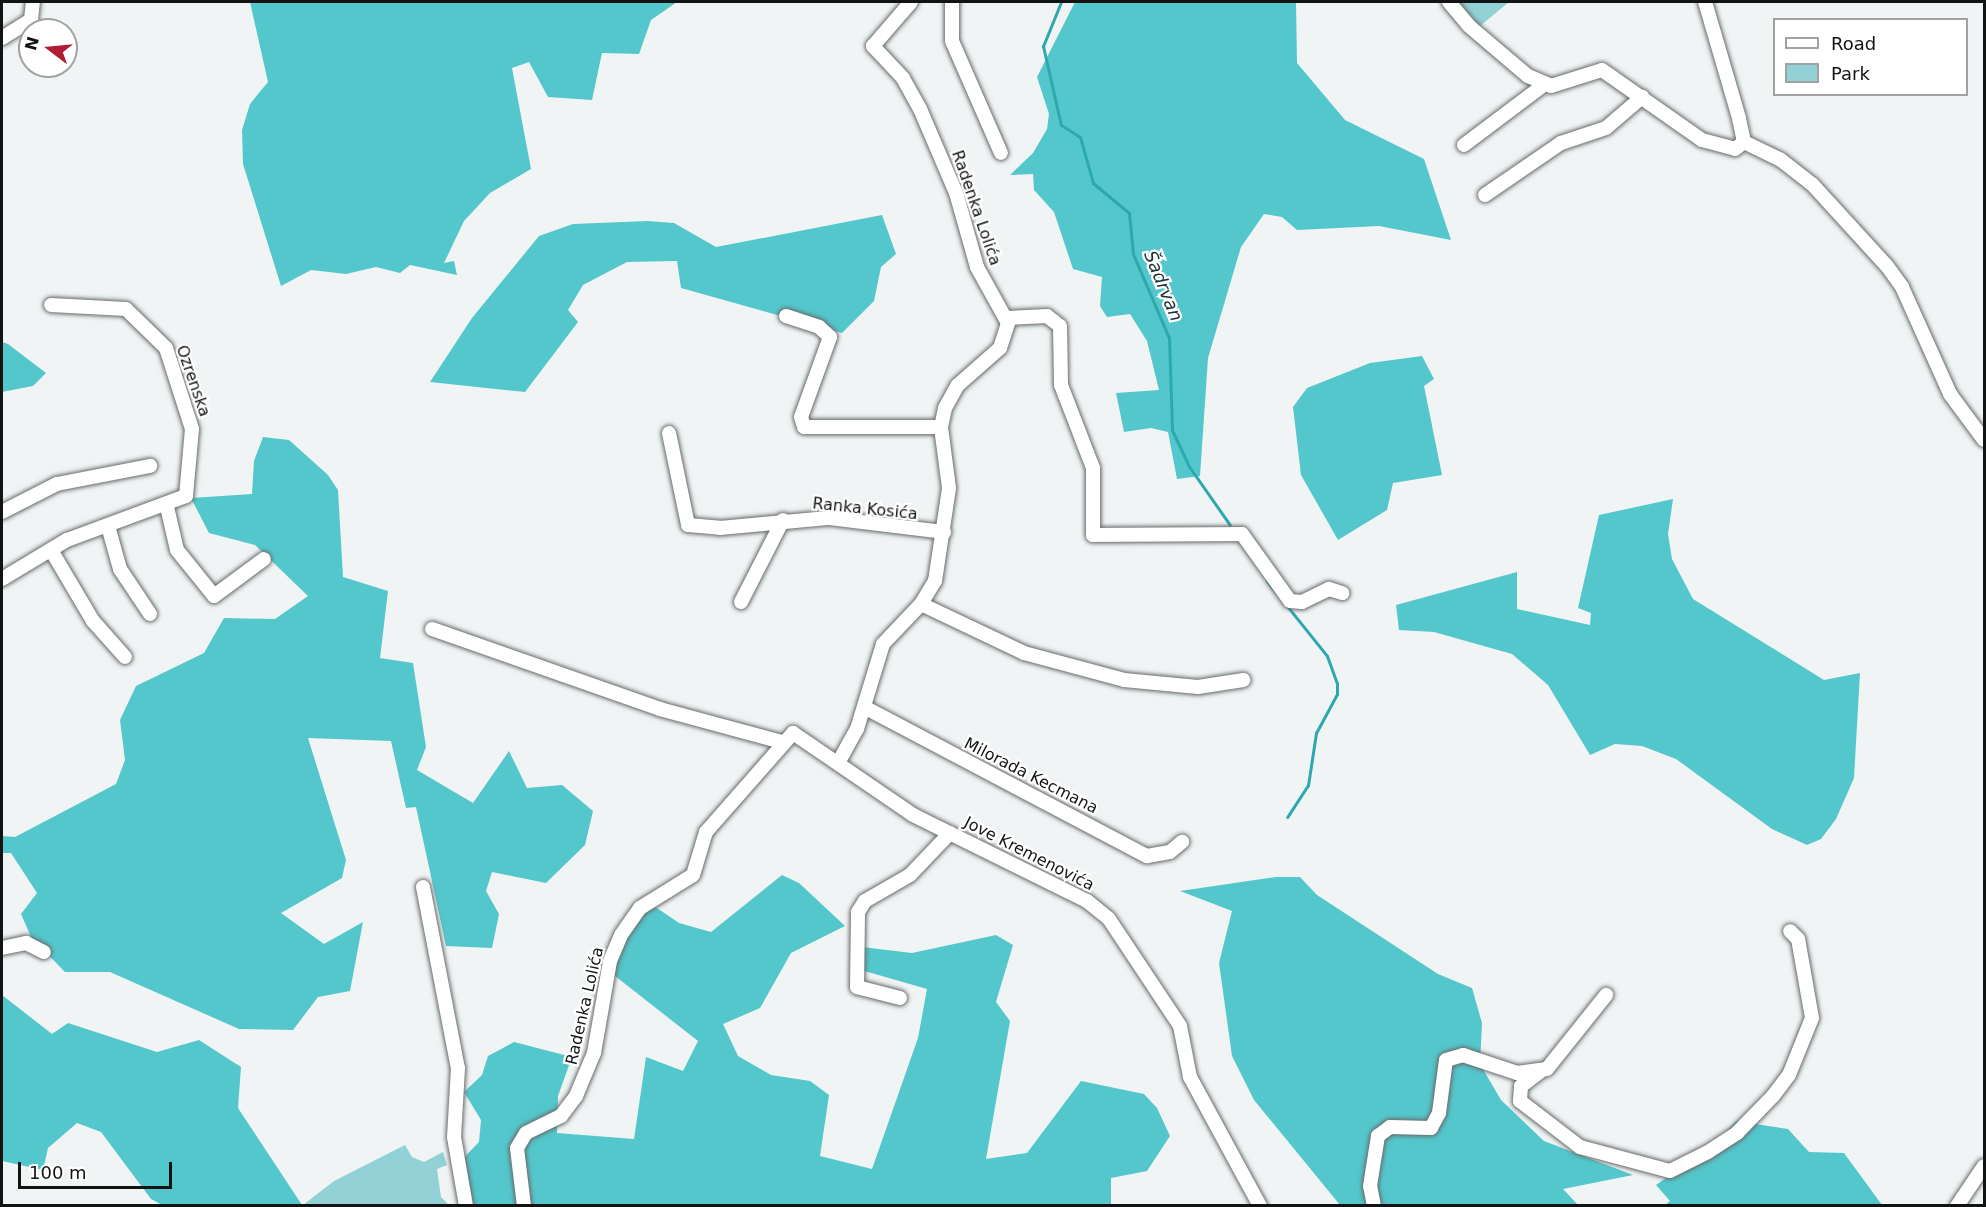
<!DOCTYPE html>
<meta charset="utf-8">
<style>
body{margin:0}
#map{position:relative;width:1986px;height:1207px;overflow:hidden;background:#f0f4f4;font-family:"DejaVu Sans",sans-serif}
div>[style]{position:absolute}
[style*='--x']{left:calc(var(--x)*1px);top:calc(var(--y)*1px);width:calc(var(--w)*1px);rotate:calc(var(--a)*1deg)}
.green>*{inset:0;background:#92d1d5}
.forest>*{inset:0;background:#54c7cd}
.stream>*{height:3px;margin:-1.5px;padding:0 1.5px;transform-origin:1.5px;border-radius:1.5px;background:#2da8af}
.roads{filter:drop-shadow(0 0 2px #686b6b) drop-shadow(0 0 2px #686b6b)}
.minor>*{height:14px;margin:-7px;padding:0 7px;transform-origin:7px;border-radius:7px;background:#fff}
span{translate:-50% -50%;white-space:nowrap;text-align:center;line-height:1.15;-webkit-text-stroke:4.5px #fff;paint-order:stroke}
.street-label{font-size:16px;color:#121313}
.water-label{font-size:18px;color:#1d3233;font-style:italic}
.frame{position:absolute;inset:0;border:3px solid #121313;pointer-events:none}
.legend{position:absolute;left:1773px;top:18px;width:195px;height:78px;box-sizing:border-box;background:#fff;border:2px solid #a0a1a1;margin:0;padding:8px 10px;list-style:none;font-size:18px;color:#121313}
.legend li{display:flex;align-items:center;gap:12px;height:30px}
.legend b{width:30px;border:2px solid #a0a1a1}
.north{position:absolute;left:18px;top:18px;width:60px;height:60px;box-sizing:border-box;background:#fff;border:2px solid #a0a1a1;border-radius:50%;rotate:286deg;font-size:16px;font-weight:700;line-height:24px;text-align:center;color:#121313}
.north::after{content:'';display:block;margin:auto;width:21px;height:27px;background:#b01c32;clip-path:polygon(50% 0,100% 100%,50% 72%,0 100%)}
.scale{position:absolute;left:18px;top:1162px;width:154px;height:27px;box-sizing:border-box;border:3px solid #121313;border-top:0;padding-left:8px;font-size:18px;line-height:21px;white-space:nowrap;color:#121313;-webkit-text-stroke:4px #fff;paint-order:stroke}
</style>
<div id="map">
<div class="green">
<div style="clip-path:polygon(1457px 2px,1509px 2px,1480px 26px)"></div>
<div style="clip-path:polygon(405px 1145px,412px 1157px,424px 1162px,443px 1152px,447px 1165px,437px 1169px,441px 1197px,449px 1205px,303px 1205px,334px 1181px)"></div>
</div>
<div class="forest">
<div style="clip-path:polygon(250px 2px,677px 2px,651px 20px,639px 54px,602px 53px,592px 100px,548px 97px,529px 62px,512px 68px,531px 169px,490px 193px,464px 221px,444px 263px,454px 261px,457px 275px,410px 265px,400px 273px,376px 267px,346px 274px,311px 270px,281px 286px,243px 164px,242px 130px,250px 104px,268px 82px)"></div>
<div style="clip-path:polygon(1075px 2px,1296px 2px,1297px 63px,1345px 120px,1424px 159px,1451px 240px,1379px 226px,1297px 230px,1282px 217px,1264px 214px,1241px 247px,1208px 358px,1200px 476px,1177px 479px,1168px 432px,1151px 428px,1124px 432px,1116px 393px,1159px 390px,1147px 341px,1130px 314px,1107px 317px,1100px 306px,1102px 277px,1073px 269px,1054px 212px,1034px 190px,1033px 174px,1010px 175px,1033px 153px,1047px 129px,1049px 114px,1037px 77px)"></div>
<div style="clip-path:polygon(882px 215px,896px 254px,881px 267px,874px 301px,842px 333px,681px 288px,677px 261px,627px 262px,583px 285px,568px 310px,578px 322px,525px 392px,430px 382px,472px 318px,539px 236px,573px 224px,648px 221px,674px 223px,716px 247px)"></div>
<div style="clip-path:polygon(2px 342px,8px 344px,46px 373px,33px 386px,2px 392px)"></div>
<div style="clip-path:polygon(1422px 356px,1434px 379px,1424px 386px,1442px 475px,1393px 483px,1387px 510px,1338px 540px,1301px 475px,1293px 407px,1307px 388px,1370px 363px)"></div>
<div style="clip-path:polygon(263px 437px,289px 440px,328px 475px,338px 490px,343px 577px,388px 591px,380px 658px,413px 663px,426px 747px,417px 770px,473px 803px,509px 751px,527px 788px,562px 785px,593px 811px,585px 845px,546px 883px,492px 872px,486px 891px,499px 914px,492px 948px,446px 946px,416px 807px,406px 808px,391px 741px,308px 738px,346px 860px,342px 878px,281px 913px,324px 944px,363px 922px,350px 991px,318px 997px,293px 1030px,239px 1029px,110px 972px,65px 972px,31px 937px,21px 914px,37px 893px,11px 853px,2px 853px,2px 836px,15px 837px,116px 784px,125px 760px,120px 720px,136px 686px,204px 653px,224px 618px,275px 619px,308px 596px,255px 545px,209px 533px,191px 498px,252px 494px,254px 461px)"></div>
<div style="clip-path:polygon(1673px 499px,1668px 534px,1672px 559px,1693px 599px,1824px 680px,1860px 673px,1854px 778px,1836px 819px,1821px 839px,1807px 845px,1772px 829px,1676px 759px,1642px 746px,1615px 744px,1590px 755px,1548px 685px,1512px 654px,1434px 632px,1399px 630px,1396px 605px,1517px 572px,1517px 609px,1590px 625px,1591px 613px,1578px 608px,1599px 515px)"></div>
<div style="clip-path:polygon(782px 875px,799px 883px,845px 926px,791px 953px,760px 1008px,723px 1024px,738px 1056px,771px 1075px,810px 1081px,829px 1095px,820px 1156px,872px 1169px,918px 1038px,927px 989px,861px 970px,862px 947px,912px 953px,996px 935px,1013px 945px,996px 1002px,1010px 1021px,986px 1159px,1027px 1153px,1081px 1081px,1144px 1094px,1157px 1108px,1170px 1136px,1147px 1171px,1111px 1178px,1111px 1205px,463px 1206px,454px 1168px,479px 1142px,481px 1120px,464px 1092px,482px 1075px,488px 1056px,514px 1042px,572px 1057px,558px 1096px,557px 1133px,634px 1139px,646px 1057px,683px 1071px,698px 1041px,601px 965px,648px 902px,679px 923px,711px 932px)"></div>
<div style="clip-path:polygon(1276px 877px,1300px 877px,1317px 895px,1438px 974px,1472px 988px,1482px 1023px,1480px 1064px,1501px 1100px,1544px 1141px,1633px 1175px,1563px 1189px,1578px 1205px,1340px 1205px,1254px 1100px,1232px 1056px,1219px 963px,1232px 911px,1180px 891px)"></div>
<div style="clip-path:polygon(2px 995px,52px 1034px,68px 1023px,157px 1052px,199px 1040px,241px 1067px,238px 1108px,302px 1205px,162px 1205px,151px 1199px,101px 1132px,77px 1123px,48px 1148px,43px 1170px,2px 1161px)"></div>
<div style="clip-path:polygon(1736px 1121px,1788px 1129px,1809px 1152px,1844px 1153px,1882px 1205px,1665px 1205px,1670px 1201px,1656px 1185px,1716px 1143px)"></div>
</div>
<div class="stream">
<div style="--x:1061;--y:2;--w:48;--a:112.2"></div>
<div style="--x:1043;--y:46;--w:81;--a:77.2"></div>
<div style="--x:1061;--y:125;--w:22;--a:32"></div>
<div style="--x:1080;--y:137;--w:48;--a:74.2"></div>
<div style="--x:1093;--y:183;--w:47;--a:39.8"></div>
<div style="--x:1129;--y:213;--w:41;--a:84.4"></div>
<div style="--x:1133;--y:254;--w:91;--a:66.8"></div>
<div style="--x:1169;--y:338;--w:92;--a:88.1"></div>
<div style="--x:1172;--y:430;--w:38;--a:65"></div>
<div style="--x:1188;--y:465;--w:73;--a:55"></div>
<div style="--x:1267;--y:581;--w:96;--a:51.3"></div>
<div style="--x:1327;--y:656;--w:29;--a:70"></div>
<div style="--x:1337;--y:683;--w:11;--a:90"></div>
<div style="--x:1337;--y:694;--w:44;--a:118.3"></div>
<div style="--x:1316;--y:733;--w:53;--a:98.7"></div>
<div style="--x:1308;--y:785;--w:38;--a:123"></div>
</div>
<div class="roads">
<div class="minor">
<div style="--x:952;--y:2;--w:39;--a:90"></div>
<div style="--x:952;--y:41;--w:122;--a:66.4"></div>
<div style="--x:1449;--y:2;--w:31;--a:50"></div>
<div style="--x:1469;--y:26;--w:77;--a:40.3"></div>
<div style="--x:1528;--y:76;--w:25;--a:23"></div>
<div style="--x:1551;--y:86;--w:53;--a:-17.4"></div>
<div style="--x:1602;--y:70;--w:122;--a:35"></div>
<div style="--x:1702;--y:140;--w:34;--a:15"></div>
<div style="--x:1735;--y:149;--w:11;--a:-38"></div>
<div style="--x:1744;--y:142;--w:25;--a:-102"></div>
<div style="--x:1739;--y:118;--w:121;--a:-106.3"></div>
<div style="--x:2;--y:38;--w:34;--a:-32"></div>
<div style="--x:31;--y:20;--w:18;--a:-84"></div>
<div style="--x:1744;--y:142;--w:41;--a:25.9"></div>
<div style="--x:1781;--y:160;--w:39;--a:38"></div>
<div style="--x:1812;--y:184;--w:111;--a:47.6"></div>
<div style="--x:1887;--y:266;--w:26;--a:54"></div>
<div style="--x:1902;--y:287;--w:117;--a:65.8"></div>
<div style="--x:1950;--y:394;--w:57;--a:53.5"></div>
<div style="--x:1464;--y:145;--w:101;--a:-37"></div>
<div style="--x:1485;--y:195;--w:92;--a:-34.4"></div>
<div style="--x:1561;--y:143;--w:47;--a:-18.4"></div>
<div style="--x:1606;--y:128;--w:48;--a:-40.7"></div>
<div style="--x:786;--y:316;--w:35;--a:18"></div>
<div style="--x:819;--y:327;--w:15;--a:42"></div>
<div style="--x:830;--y:337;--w:85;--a:109.9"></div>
<div style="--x:801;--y:417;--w:10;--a:73"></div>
<div style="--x:804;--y:427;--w:137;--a:0"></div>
<div style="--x:1007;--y:318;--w:40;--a:-2.9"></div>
<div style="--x:1047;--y:316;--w:16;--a:38"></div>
<div style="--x:1060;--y:326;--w:59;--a:89"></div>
<div style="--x:1061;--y:385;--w:89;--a:68.9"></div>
<div style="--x:1093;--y:468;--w:67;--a:90"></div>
<div style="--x:1093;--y:535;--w:149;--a:-0.4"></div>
<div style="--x:1242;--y:534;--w:82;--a:54.4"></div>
<div style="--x:1290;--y:601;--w:12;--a:5"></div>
<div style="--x:1302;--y:602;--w:30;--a:-26"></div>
<div style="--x:1329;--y:589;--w:14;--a:17"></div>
<div style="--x:669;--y:433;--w:94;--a:78.3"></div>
<div style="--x:688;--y:525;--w:32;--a:5"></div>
<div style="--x:720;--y:528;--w:108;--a:-5.3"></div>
<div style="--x:828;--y:518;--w:117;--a:6.9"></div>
<div style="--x:167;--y:507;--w:44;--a:76.9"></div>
<div style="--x:177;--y:550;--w:59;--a:51.2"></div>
<div style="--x:214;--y:596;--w:62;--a:-36.5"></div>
<div style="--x:2;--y:512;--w:62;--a:-27"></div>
<div style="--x:57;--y:484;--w:95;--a:-11"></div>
<div style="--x:108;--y:526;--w:45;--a:74.4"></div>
<div style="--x:120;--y:569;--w:54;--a:56.3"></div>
<div style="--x:51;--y:550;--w:82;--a:59.4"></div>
<div style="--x:93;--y:621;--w:48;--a:48.4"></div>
<div style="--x:2;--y:579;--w:76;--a:-31"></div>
<div style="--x:67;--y:540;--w:127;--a:-20.3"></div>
<div style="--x:186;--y:496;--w:67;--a:-84.9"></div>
<div style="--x:192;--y:429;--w:85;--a:-107.8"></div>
<div style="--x:166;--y:348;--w:56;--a:-135.7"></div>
<div style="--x:126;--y:309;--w:75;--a:-176.9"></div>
<div style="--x:741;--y:602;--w:92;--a:-62.9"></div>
<div style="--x:921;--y:604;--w:114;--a:25.4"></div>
<div style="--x:1024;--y:653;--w:104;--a:15.1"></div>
<div style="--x:1124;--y:680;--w:74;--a:5.4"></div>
<div style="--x:1198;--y:687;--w:46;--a:-8.8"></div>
<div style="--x:432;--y:629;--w:242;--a:19.3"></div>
<div style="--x:660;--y:709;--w:126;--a:15.1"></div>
<div style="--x:864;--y:707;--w:320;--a:27.8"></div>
<div style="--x:1147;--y:856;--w:23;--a:-10"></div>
<div style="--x:1170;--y:852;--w:16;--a:-40"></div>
<div style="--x:838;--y:763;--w:39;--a:-61"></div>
<div style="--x:857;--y:729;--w:89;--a:-73"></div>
<div style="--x:883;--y:644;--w:55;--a:-46.5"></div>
<div style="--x:921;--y:604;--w:27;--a:-59"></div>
<div style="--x:935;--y:581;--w:94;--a:-81.4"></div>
<div style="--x:949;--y:488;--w:62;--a:-97.5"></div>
<div style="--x:941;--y:427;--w:19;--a:-78"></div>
<div style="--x:945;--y:408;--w:26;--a:-61"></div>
<div style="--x:958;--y:385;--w:56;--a:-41.4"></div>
<div style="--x:1000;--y:348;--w:26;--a:-72"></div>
<div style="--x:1008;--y:323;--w:64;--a:-119"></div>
<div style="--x:977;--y:267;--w:77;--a:-105.8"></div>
<div style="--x:956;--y:193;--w:91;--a:-113.2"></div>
<div style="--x:920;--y:109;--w:35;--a:-119"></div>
<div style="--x:903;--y:78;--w:44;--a:-133.2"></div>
<div style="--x:873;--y:46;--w:58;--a:-49.2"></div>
<div style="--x:423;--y:887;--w:184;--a:79.1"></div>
<div style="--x:458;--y:1068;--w:69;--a:93.3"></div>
<div style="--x:454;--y:1137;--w:70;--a:80.1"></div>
<div style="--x:2;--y:948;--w:25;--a:-12"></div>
<div style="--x:26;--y:943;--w:20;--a:27"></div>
<div style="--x:900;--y:998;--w:44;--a:-165.7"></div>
<div style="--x:857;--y:987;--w:75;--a:-89.2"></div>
<div style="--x:858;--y:912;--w:13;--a:-58"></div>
<div style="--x:865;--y:901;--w:52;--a:-30"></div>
<div style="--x:910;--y:875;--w:58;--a:-46.4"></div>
<div style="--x:1541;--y:1071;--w:25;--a:143"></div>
<div style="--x:1521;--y:1086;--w:15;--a:94"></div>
<div style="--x:1520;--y:1101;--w:76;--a:37.5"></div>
<div style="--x:1580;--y:1147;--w:93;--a:14.9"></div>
<div style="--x:1670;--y:1171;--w:42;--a:-26.6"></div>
<div style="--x:1708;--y:1152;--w:35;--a:-33"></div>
<div style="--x:1737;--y:1133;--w:52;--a:-45.8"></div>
<div style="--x:1773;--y:1096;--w:26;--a:-53"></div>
<div style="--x:1789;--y:1075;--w:61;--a:-68"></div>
<div style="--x:1812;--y:1018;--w:80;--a:-100"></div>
<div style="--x:1798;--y:939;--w:11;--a:-135"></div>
<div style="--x:524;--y:1206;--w:58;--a:-96.9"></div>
<div style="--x:517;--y:1148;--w:17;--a:-59"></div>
<div style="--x:526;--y:1133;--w:39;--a:-26"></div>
<div style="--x:561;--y:1116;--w:25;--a:-53"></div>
<div style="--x:576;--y:1096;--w:47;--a:-67.3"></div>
<div style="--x:594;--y:1053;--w:93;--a:-80.1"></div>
<div style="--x:610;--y:961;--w:28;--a:-67"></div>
<div style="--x:621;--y:935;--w:33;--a:-55"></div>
<div style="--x:640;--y:908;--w:62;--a:-31.9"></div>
<div style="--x:693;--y:875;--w:45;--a:-73.2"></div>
<div style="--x:706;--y:832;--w:132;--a:-48.7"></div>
<div style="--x:793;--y:733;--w:145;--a:34.3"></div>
<div style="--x:913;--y:815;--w:194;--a:26.3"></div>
<div style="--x:1087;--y:901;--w:28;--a:39"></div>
<div style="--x:1109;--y:919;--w:128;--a:56.4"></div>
<div style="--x:1180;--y:1026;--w:52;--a:78.9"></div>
<div style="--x:1190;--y:1077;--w:147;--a:61.5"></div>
<div style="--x:1374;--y:1206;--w:20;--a:-101"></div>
<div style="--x:1370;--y:1186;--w:51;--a:-80.9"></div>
<div style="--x:1378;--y:1136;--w:15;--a:-37"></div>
<div style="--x:1390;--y:1127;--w:41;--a:1.4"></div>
<div style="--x:1431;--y:1128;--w:17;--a:-62"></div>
<div style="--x:1439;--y:1113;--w:53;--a:-82.5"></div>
<div style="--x:1446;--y:1060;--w:18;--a:-16"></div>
<div style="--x:1463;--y:1055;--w:57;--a:18.4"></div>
<div style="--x:1517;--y:1073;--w:30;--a:-8"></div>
<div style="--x:1547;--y:1069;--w:95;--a:-51.4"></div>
<div style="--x:1957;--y:1206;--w:48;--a:-56"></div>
</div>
</div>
<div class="street-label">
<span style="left:976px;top:208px;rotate:71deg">Radenka Lolića</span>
<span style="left:193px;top:381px;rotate:71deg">Ozrenska</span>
<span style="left:865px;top:509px;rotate:6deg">Ranka Kosića</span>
<span style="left:1031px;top:776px;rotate:27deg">Milorada Kecmana</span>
<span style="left:1029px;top:854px;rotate:27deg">Jove Kremenovića</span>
<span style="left:585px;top:1006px;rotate:-77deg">Radenka Lolića</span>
</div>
<div class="water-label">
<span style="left:1163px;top:286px;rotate:68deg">Šadrvan</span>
</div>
<div class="frame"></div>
<ul class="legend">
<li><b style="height:8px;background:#fff"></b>Road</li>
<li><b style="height:16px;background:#92d1d5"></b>Park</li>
</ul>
<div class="north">N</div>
<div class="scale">100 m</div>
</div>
